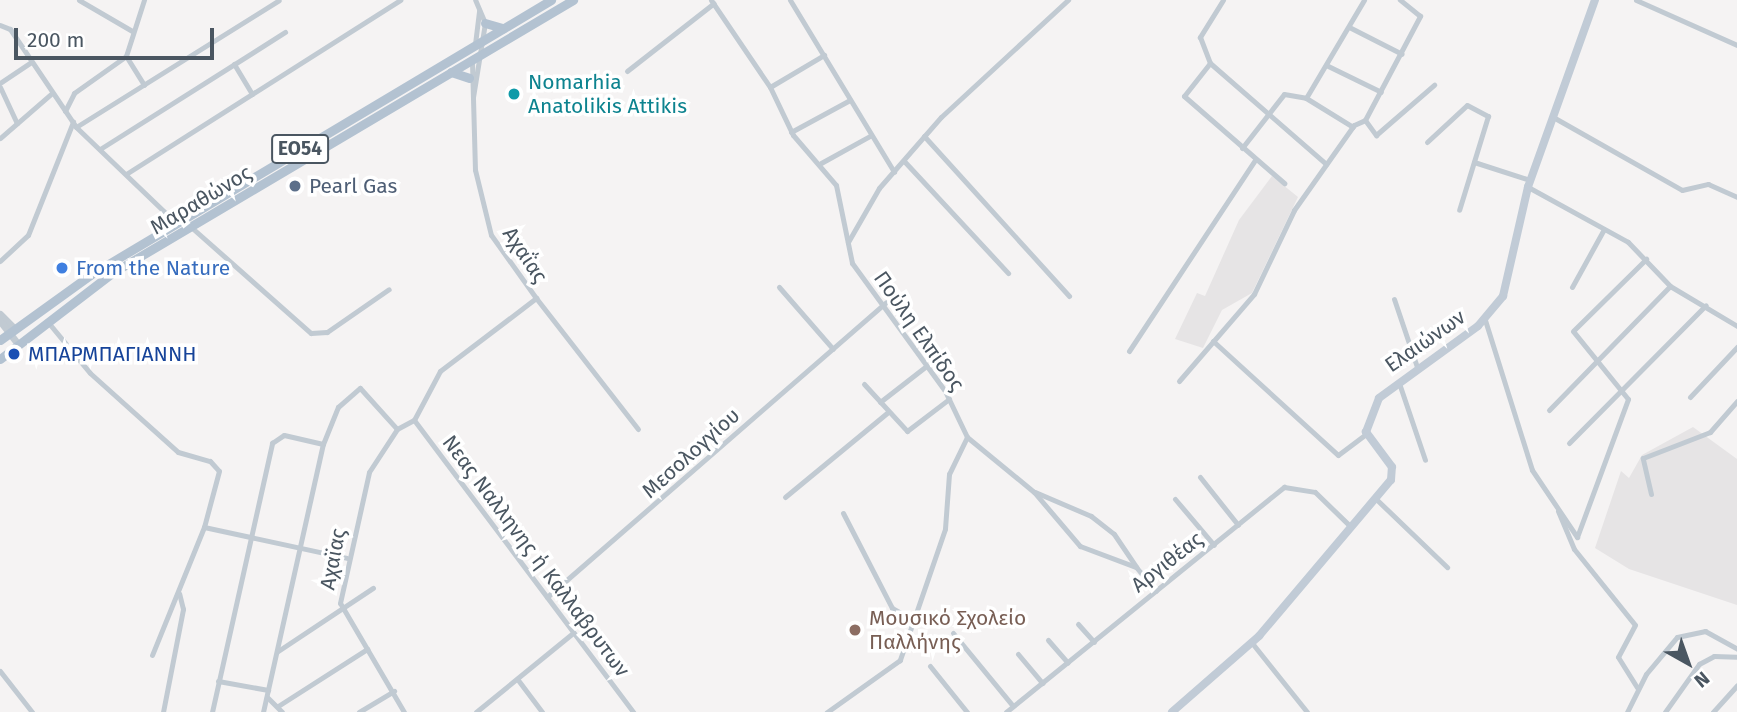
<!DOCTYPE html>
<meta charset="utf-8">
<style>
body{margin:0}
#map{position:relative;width:1737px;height:712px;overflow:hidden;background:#f5f3f3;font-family:"Fira Sans",sans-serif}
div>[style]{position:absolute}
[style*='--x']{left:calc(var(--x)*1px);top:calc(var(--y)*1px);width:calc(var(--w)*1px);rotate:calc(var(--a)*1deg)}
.education>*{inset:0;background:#e6e4e5}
.minor>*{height:5px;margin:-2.5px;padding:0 2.5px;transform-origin:2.5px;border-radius:2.5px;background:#c1cad2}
.tertiary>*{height:7px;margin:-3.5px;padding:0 3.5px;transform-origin:3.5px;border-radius:3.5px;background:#c1cad2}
.secondary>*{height:8px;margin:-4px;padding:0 4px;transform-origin:4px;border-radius:4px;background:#c1cbd6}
.primary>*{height:9px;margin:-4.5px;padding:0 4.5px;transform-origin:4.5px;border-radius:4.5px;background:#b3c2d1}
.dots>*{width:19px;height:19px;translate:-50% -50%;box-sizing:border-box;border:4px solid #fff;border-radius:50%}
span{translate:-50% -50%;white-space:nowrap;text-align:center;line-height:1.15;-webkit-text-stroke:7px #fff;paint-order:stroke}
.shield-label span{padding:2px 5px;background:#fff;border:2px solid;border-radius:5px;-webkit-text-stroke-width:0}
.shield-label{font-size:19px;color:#4a5661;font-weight:700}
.culture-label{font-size:21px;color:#0d838f}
.left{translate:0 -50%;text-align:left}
.service-label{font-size:21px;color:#4e5e75}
.street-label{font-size:21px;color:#4a5661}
.shop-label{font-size:21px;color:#366cbe}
.transit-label{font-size:21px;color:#164399}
.education-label{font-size:21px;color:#785e54}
.north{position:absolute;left:1653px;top:628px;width:70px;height:70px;-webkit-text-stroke:5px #fff;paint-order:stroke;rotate:140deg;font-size:19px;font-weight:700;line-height:28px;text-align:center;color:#4a5661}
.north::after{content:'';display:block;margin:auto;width:24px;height:32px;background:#4a5661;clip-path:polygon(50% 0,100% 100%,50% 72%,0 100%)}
.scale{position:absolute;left:14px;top:28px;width:200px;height:32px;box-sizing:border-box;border:4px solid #4a5661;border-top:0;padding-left:9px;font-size:21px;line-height:24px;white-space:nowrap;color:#4a5661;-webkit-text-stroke:5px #fff;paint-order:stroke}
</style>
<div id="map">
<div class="education">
<div style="clip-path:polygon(1272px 176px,1298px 197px,1252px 293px,1222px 310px,1203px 348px,1175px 339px,1197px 293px,1205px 296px,1239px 220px)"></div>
<div style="clip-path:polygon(1693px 427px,1737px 459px,1737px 605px,1629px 569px,1595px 548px,1621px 471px,1629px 478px,1642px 455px)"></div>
</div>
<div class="minor">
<div style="--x:79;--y:0;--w:61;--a:30.3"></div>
<div style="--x:711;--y:0;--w:105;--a:55.9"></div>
<div style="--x:770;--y:87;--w:53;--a:64.4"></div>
<div style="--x:793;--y:135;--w:66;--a:49.3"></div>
<div style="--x:836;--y:185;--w:80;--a:78.4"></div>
<div style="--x:852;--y:263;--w:158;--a:54"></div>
<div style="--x:945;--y:391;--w:51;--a:64.4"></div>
<div style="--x:967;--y:437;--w:41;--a:115.9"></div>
<div style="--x:949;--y:474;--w:55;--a:94.2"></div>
<div style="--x:945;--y:529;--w:139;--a:109"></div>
<div style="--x:900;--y:660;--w:90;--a:144.5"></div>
<div style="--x:790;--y:0;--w:201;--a:58.8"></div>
<div style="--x:1223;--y:0;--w:44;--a:121.9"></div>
<div style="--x:1200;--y:37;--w:28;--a:69"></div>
<div style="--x:1210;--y:63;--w:154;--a:41"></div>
<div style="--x:1636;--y:0;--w:111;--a:24"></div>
<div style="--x:0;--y:25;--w:11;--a:22"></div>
<div style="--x:10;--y:29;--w:118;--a:56"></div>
<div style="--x:76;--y:127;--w:139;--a:43.8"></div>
<div style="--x:1349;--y:27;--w:59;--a:27"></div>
<div style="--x:475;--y:44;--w:34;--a:-83"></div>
<div style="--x:126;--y:56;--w:34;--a:58"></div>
<div style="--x:1210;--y:63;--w:42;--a:128.2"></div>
<div style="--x:1184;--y:96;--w:133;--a:41"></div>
<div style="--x:234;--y:64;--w:35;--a:59"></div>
<div style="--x:1326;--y:65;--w:61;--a:26.1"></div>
<div style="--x:627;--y:71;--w:110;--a:-38"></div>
<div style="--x:0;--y:83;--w:37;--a:-34"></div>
<div style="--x:0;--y:87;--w:40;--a:65"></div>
<div style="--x:770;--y:87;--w:63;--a:-30.7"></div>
<div style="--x:473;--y:97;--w:75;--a:-80.8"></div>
<div style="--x:485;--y:23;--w:25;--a:-113"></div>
<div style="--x:1306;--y:98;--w:55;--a:31.7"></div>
<div style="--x:65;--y:111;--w:20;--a:-63"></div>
<div style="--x:74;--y:93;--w:64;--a:-35.4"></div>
<div style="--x:126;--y:56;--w:59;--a:-72.2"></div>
<div style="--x:1553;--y:117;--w:148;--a:29.5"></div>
<div style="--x:1682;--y:190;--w:27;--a:-13"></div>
<div style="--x:1708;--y:184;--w:32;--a:24"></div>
<div style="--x:1365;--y:120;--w:19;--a:54"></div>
<div style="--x:1376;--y:135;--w:77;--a:-40.8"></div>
<div style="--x:76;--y:127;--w:239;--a:-32"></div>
<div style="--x:791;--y:132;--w:67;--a:-28.5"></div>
<div style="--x:924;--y:136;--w:216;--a:47.8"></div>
<div style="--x:0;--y:138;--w:67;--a:-40.8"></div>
<div style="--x:1427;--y:142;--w:54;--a:-42.8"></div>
<div style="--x:1467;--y:105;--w:24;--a:28"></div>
<div style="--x:1488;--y:116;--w:98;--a:107.1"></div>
<div style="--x:1242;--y:148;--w:68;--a:-52.1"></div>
<div style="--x:1284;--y:94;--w:22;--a:10"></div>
<div style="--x:1306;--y:98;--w:114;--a:-59.4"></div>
<div style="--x:100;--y:149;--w:219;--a:-32.3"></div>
<div style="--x:904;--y:161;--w:153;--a:47.1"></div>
<div style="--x:1474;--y:162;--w:59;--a:17.8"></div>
<div style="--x:821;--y:163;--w:56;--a:-28.9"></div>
<div style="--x:126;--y:174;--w:325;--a:-32.4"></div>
<div style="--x:1528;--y:187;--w:114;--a:28.8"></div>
<div style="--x:1628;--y:242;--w:61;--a:46.3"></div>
<div style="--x:1670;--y:286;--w:78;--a:30.8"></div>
<div style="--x:191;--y:227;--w:160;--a:41.5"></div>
<div style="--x:311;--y:333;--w:16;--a:-4"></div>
<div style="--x:327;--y:332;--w:75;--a:-34.7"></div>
<div style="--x:848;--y:242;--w:62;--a:-60.1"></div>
<div style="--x:879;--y:188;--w:94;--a:-48.9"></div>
<div style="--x:941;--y:117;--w:173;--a:-42.7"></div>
<div style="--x:0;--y:261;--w:38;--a:-43"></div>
<div style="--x:28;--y:235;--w:122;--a:-68.3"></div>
<div style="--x:779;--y:287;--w:82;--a:48.9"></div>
<div style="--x:1572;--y:287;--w:66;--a:-61.1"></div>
<div style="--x:536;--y:298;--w:166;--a:52.1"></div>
<div style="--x:1394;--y:299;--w:72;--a:71.3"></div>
<div style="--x:1485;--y:320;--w:157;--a:72.6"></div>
<div style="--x:1532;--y:470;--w:81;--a:56.1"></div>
<div style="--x:47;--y:321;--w:67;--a:50.4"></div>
<div style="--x:90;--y:373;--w:118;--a:41.9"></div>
<div style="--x:178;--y:452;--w:33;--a:16"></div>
<div style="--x:210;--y:461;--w:13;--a:48"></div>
<div style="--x:219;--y:471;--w:58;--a:105"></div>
<div style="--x:204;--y:527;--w:138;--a:112.1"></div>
<div style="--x:1213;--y:341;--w:169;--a:42.4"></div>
<div style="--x:1338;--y:455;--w:35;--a:-37"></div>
<div style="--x:1129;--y:351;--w:229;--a:-56.6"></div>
<div style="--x:1179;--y:381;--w:115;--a:-49.2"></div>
<div style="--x:1254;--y:294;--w:93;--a:-64.5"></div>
<div style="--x:1294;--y:210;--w:104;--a:-54.8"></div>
<div style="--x:1354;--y:125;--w:12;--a:-24"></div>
<div style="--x:1365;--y:120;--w:118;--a:-62.1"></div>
<div style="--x:1420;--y:16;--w:26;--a:-141"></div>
<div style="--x:1399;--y:383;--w:81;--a:71.3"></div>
<div style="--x:864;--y:384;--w:64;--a:47.5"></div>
<div style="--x:907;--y:431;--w:53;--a:-37.3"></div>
<div style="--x:1690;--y:397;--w:69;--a:-46.8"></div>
<div style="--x:880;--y:402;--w:57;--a:-37.9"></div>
<div style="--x:1549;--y:410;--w:173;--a:-45.7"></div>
<div style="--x:414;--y:420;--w:365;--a:53.1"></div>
<div style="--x:967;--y:437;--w:87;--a:39.4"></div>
<div style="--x:1034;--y:492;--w:71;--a:49.6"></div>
<div style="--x:1080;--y:546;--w:60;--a:20.6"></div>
<div style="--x:1136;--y:567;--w:31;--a:50"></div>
<div style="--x:1569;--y:443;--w:194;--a:-45.2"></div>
<div style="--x:1200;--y:477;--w:61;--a:51.6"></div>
<div style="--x:1035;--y:492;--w:61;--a:23.2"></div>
<div style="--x:1091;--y:516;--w:29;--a:38"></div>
<div style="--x:1114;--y:534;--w:40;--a:56"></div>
<div style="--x:1651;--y:494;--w:37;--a:-103"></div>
<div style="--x:1643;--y:458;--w:72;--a:-21.2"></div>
<div style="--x:1710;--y:432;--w:41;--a:-48.9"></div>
<div style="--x:785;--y:497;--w:134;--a:-39.5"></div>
<div style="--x:1375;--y:498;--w:100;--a:43.8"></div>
<div style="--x:1175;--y:499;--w:60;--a:49.7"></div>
<div style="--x:1558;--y:511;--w:41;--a:67.2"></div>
<div style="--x:1574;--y:549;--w:97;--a:51.2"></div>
<div style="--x:1635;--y:625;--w:36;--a:118"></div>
<div style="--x:1618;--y:657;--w:36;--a:58"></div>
<div style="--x:843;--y:513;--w:107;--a:62.7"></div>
<div style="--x:892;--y:608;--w:22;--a:30"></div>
<div style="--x:204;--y:527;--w:146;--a:12.2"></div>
<div style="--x:1577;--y:537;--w:147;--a:-69.7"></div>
<div style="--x:1628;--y:399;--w:87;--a:-129"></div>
<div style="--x:1573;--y:331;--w:103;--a:-44.6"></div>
<div style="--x:547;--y:597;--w:449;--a:-41"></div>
<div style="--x:1078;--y:624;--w:24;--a:48"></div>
<div style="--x:953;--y:633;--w:94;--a:50.6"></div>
<div style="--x:1048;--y:640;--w:30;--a:49"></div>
<div style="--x:1252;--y:643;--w:88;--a:51.4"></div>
<div style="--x:278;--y:651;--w:114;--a:-33.6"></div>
<div style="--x:1018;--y:654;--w:38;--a:50"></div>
<div style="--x:930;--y:666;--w:59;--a:51.2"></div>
<div style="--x:0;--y:671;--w:52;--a:52"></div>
<div style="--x:518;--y:680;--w:40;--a:53"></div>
<div style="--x:218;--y:681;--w:51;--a:10.2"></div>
<div style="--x:267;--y:697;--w:21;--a:45"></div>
<div style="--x:278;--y:706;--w:106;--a:-32.6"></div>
<div style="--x:163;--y:712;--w:105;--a:-79"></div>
<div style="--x:183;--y:609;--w:16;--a:-104"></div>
<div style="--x:212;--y:712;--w:276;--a:-77.4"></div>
<div style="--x:272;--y:443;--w:14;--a:-34"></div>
<div style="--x:284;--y:435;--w:40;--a:13"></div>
<div style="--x:263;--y:712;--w:275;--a:-77.4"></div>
<div style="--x:323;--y:444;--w:40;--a:-68"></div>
<div style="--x:338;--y:407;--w:29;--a:-41"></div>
<div style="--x:360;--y:388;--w:55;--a:47.9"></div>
<div style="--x:359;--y:712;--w:41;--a:-31"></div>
<div style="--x:404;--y:712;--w:126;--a:-120.4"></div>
<div style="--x:340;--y:603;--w:134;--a:-77.5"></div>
<div style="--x:369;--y:472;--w:51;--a:-56.9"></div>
<div style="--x:397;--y:429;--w:19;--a:-28"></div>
<div style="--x:414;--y:420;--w:55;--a:-62"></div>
<div style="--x:440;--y:371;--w:121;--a:-37.2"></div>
<div style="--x:536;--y:298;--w:77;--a:-125.5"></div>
<div style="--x:491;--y:235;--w:67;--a:-103.8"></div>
<div style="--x:475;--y:170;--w:109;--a:-91.6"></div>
<div style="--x:476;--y:712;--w:125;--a:-39.2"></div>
<div style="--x:1006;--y:712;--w:358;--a:-39"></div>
<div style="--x:1284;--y:487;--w:31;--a:9"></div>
<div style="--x:1315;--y:492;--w:49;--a:44.2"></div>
<div style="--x:1627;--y:712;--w:42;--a:-63.4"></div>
<div style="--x:1646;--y:674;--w:48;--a:-50"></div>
<div style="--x:1677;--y:637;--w:29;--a:-12"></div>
<div style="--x:1705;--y:631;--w:37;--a:29"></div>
<div style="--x:1665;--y:712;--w:59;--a:-54.7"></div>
<div style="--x:1699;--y:664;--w:17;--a:-28"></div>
<div style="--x:1714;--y:656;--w:23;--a:2"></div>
<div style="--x:1713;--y:712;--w:36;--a:-48"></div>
</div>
<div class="tertiary">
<div style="--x:0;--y:314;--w:20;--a:45"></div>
<div style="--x:0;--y:321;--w:29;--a:52"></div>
</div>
<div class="secondary">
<div style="--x:1172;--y:712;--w:116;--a:-41.1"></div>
<div style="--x:1259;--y:636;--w:204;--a:-49.8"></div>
<div style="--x:1391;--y:480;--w:13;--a:-86"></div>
<div style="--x:1392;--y:467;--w:44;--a:-126.6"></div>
<div style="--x:1366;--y:432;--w:36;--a:-69"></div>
<div style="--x:1379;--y:398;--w:122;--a:-36"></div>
<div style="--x:1478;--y:326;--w:39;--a:-50"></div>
<div style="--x:1503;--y:296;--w:112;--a:-77.1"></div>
<div style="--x:1528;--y:187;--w:199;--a:-70.3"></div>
</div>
<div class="primary">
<div style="--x:485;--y:23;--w:19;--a:16"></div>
<div style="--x:451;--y:72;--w:19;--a:18"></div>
<div style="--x:0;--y:340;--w:111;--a:-35.8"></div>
<div style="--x:90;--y:275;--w:537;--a:-30.82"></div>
<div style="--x:0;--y:359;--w:141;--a:-37.5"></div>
<div style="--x:112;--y:273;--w:536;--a:-30.63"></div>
</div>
<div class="dots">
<div style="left:514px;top:94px;background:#0f9aa8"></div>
<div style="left:295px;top:186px;background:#5c6f8a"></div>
<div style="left:62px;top:268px;background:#3f7fe0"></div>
<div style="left:14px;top:354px;background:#1a4fb4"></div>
<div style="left:855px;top:630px;background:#8d6e63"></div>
</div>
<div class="shield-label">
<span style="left:300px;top:149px">ΕΟ54</span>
</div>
<div class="culture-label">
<span class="left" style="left:528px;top:94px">Nomarhia<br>Anatolikis Attikis</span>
</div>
<div class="service-label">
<span class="left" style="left:309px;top:186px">Pearl Gas</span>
</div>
<div class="street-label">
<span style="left:201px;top:200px;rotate:-31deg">Μαραθώνος</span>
<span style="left:525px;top:255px;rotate:56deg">Αχαΐας</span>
<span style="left:919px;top:331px;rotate:55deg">Πούλη Ελπίδος</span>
<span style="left:1425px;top:341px;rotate:-35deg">Ελαιώνων</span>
<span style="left:691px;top:453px;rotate:-42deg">Μεσολογγίου</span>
<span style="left:536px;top:556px;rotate:53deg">Νεας Nαλληνης ή Καλλαβρυτων</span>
<span style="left:333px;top:559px;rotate:-79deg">Αχαϊας</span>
<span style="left:1167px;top:562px;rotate:-38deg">Αργιθέας</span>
</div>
<div class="shop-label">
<span class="left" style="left:76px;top:268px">From the Nature</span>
</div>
<div class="transit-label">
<span class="left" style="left:28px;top:354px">ΜΠΑΡΜΠΑΓΙΑΝΝΗ</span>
</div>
<div class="education-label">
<span class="left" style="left:869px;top:630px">Μουσικό Σχολείο<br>Παλλήνης</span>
</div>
<div class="north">N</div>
<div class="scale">200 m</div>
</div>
